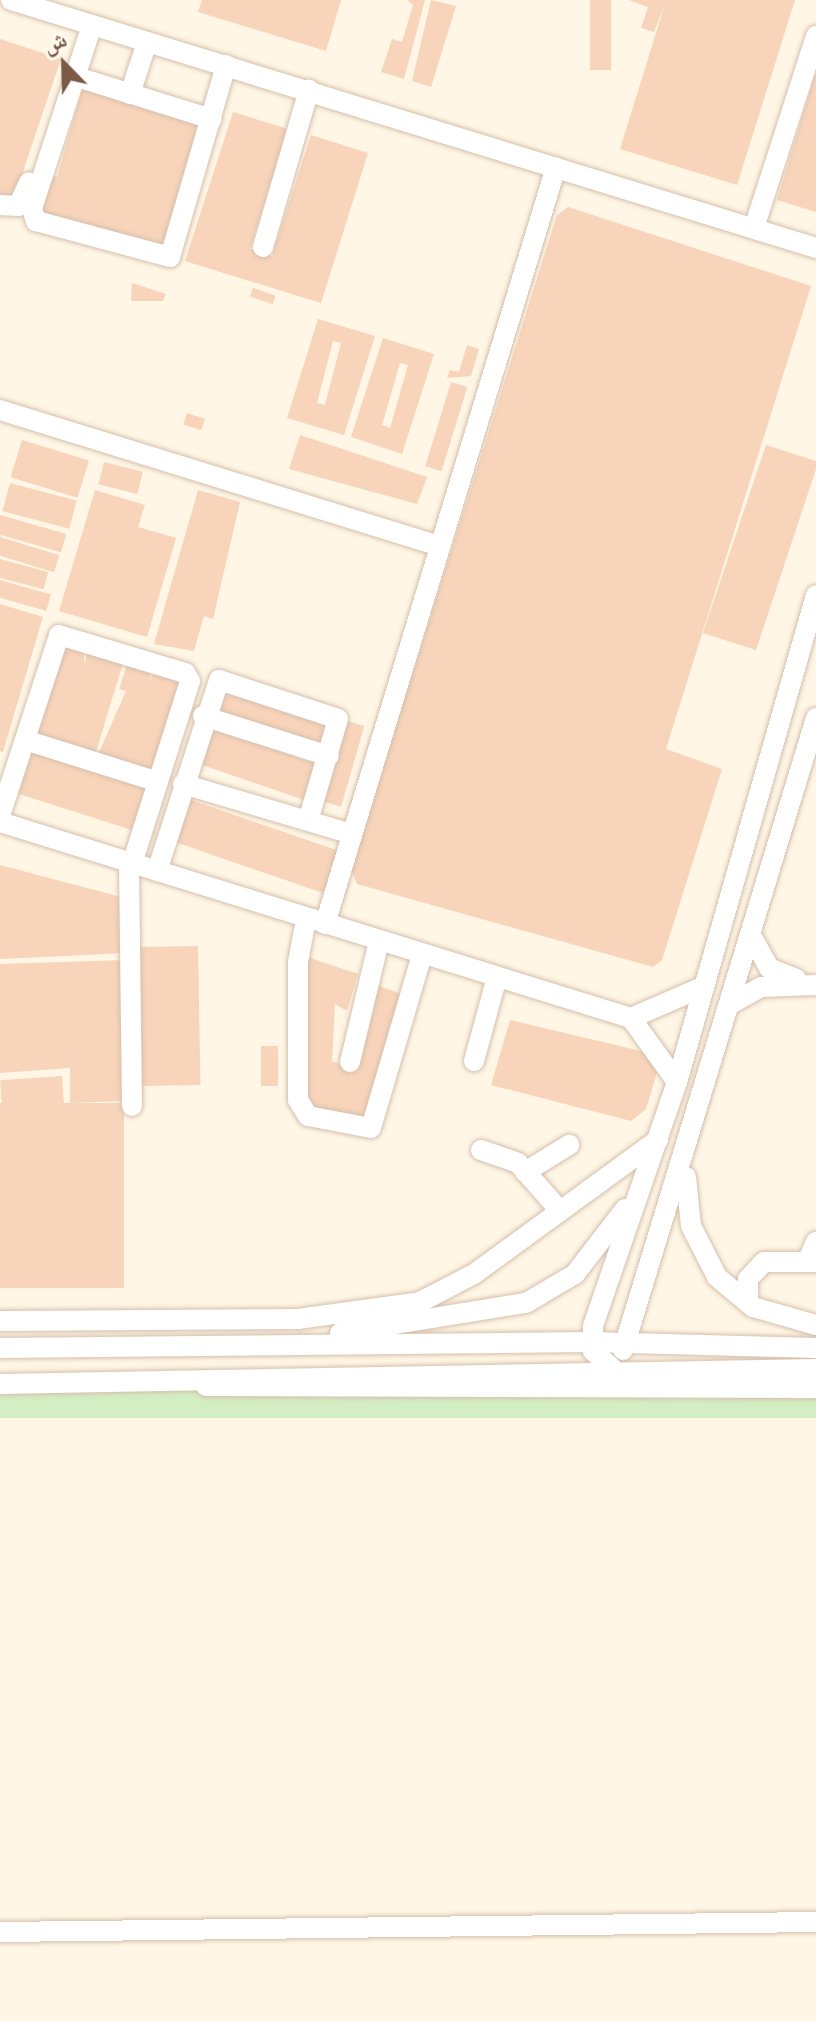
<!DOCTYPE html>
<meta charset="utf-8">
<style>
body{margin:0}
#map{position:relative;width:816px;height:2021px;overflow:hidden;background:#fff6e5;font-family:Raleway,"Noto Naskh Arabic",sans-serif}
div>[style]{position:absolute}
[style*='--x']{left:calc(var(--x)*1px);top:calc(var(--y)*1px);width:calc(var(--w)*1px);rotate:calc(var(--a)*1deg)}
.green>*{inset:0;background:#d3eec2;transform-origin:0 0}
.building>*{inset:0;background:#f7d4ba;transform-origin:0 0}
.roads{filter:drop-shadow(0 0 2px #d5bfac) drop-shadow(0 0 2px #d5bfac)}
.minor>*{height:20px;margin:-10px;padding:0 10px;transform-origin:10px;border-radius:10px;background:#fff}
span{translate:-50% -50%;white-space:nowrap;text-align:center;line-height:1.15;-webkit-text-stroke:6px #fff9ee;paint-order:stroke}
.north{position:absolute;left:24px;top:24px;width:80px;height:80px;-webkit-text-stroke:6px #fff9ee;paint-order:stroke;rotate:337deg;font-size:22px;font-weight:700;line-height:32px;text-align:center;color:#7b5b47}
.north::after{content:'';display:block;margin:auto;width:28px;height:36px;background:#7b5b47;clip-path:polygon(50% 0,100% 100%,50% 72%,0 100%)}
</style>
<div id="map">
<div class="green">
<div style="left:816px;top:1391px;width:27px;height:816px;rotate:90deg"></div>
</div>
<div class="building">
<div style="clip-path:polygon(202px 0,341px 0,326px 51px,198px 12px)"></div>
<div style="clip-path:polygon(407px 0,425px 0,404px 79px,381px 72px,392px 39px,402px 42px,413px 5px)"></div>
<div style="clip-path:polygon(431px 0,456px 6px,431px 87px,412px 81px)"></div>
<div style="left:590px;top:0;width:21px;height:70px"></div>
<div style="clip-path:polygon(795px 0,737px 185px,620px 149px,665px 4px,654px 32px,641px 28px,648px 7px,629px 0)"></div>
<div style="clip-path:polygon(0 39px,61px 59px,13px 201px,0 196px)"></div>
<div style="clip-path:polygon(815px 75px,816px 75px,816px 212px,777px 200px)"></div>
<div style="clip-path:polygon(84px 84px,201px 119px,167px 257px,35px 215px,48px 174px,57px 177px)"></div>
<div style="clip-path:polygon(233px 112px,288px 129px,250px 249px,272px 256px,311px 135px,368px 153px,321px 303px,185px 261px)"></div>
<div style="clip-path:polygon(568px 207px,811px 286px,666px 749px,722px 769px,662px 960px,653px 967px,357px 884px,351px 869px,557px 215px)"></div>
<div style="clip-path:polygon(132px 283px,166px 294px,163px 301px,131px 301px)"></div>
<div style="left:253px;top:288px;width:24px;height:9px;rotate:19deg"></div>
<div style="clip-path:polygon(evenodd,318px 319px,375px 336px,344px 435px,287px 418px,318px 319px,333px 341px,341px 343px,325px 405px,317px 403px,333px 341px)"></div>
<div style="clip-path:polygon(evenodd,383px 338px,434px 354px,402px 454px,351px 437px,383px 338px,400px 363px,408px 365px,390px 428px,382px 425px,400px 363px)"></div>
<div style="clip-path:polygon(467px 345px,479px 349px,471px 376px,447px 378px,450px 370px,459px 372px)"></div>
<div style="left:451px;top:382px;width:17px;height:88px;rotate:17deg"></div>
<div style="left:187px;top:413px;width:19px;height:12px;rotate:18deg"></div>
<div style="clip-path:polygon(300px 435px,427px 477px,417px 504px,289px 469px)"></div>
<div style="left:22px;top:440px;width:70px;height:39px;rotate:17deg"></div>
<div style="clip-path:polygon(766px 445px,816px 461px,816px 469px,756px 650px,703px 633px)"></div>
<div style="left:104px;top:462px;width:40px;height:23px;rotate:14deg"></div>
<div style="left:10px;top:483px;width:69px;height:29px;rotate:15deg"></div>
<div style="clip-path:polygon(95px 490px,145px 505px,138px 527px,176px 538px,147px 637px,59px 611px)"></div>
<div style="clip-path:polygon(198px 490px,240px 502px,213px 619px,204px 616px,194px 651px,154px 644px)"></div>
<div style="left:0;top:515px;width:69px;height:19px;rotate:16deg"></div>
<div style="left:0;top:537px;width:62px;height:18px;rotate:17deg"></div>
<div style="left:0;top:559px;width:50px;height:18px;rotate:15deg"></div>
<div style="left:0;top:580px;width:53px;height:17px;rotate:16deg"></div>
<div style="clip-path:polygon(0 604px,43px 617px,3px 752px,0 751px)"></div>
<div style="clip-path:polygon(61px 643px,84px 650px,84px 664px,89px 647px,124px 660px,95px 755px,32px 736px)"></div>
<div style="clip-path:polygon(128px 662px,151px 669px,149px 683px,154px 668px,183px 680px,156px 776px,97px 757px,126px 691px,119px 689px)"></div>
<div style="left:219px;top:682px;width:119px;height:32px;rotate:19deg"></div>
<div style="left:347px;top:721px;width:18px;height:84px;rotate:16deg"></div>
<div style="left:203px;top:725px;width:126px;height:38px;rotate:19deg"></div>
<div style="clip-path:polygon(28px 745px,60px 755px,64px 765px,67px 757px,107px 777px,109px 770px,150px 783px,135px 831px,13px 792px)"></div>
<div style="left:191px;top:800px;width:156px;height:45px;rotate:19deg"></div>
<div style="clip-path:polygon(0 865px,125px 898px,126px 953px,0 959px)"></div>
<div style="left:198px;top:946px;width:139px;height:58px;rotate:89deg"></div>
<div style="clip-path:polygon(304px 956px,358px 974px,347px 1011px,335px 1004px,332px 1061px,353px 1069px,374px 984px,407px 996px,368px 1125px,303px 1106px)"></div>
<div style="clip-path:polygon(126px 960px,126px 1101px,70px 1103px,70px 1068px,0 1073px,0 964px)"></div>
<div style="clip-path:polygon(510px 1020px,662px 1056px,646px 1109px,631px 1121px,491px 1085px)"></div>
<div style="left:261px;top:1046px;width:17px;height:40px"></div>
<div style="left:62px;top:1076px;width:30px;height:62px;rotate:86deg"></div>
<div style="left:124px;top:1103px;width:185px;height:124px;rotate:90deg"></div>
</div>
<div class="roads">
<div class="minor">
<div style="--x:11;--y:0;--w:842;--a:17.12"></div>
<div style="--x:92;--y:25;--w:194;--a:108.1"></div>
<div style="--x:32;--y:209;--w:13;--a:72"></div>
<div style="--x:36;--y:221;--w:139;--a:15"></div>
<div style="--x:170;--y:257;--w:200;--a:-73.7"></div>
<div style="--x:77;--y:77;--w:141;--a:17.3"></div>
<div style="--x:130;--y:94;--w:55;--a:-71.9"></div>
<div style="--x:0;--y:205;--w:18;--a:3"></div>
<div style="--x:18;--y:206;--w:26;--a:-65"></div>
<div style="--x:754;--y:228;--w:202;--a:-72.1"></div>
<div style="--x:263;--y:247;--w:164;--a:-73.7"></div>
<div style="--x:0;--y:410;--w:461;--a:17.2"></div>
<div style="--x:203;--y:716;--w:132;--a:17.6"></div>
<div style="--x:25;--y:740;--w:139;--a:17.5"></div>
<div style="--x:183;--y:784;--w:176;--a:16.5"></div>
<div style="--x:0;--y:816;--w:190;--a:-71.9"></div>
<div style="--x:59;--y:635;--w:132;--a:16.8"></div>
<div style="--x:185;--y:673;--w:9;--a:58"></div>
<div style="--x:190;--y:681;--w:192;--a:107.6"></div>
<div style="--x:0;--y:822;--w:661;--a:17.26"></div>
<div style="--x:631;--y:1018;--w:79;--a:54.3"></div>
<div style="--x:129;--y:863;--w:243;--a:89.3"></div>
<div style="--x:157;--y:871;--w:201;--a:-72"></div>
<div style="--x:219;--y:680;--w:125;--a:18.1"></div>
<div style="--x:338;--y:719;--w:106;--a:106.4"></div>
<div style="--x:306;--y:919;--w:44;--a:100.5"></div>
<div style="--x:298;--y:962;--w:138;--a:90"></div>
<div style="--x:298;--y:1100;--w:19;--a:58"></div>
<div style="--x:308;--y:1116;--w:64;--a:10.8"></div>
<div style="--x:371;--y:1128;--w:180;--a:-73.6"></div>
<div style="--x:325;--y:924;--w:791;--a:-73.03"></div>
<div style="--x:752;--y:937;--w:35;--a:61"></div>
<div style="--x:769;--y:968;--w:29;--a:22"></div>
<div style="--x:734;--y:1002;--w:31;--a:-29"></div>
<div style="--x:761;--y:987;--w:55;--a:-2.1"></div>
<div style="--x:631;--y:1018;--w:73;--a:-23.4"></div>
<div style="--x:474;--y:1061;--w:87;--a:-74.7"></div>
<div style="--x:350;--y:1062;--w:124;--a:-76.5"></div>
<div style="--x:481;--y:1150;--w:39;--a:19"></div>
<div style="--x:518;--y:1163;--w:64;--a:48.8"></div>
<div style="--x:525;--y:1172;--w:52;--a:-31.5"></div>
<div style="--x:686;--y:1177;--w:49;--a:84.2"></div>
<div style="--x:691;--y:1226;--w:57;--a:63"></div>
<div style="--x:717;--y:1277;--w:47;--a:39.8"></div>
<div style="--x:753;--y:1307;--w:66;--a:15.9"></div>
<div style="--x:807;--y:1262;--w:22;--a:-66"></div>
<div style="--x:748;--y:1303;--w:24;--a:-90"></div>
<div style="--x:748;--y:1279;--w:23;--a:-47"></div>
<div style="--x:764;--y:1262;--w:52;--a:0"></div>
<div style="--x:0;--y:1321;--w:298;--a:-0.4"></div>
<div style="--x:298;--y:1319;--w:123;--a:-7.9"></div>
<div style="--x:420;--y:1302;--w:61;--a:-27.4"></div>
<div style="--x:474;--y:1274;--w:228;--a:-36.1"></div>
<div style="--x:340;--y:1333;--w:188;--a:-9.2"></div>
<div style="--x:526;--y:1303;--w:57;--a:-30.6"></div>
<div style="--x:575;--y:1274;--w:82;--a:-52.4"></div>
<div style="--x:0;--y:1348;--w:591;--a:-0.58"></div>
<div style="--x:591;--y:1342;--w:225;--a:1.5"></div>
<div style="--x:623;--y:1350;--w:661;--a:-73.02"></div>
<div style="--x:613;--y:1369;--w:27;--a:-138"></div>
<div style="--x:593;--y:1351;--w:25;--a:-90"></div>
<div style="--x:593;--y:1326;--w:258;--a:-71"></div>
<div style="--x:677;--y:1082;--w:506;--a:-74.07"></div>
<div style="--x:0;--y:1384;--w:816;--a:-1.05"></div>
<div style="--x:206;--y:1386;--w:610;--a:0.19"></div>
<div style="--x:0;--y:1932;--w:816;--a:-0.7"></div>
</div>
</div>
<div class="north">ش</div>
</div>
